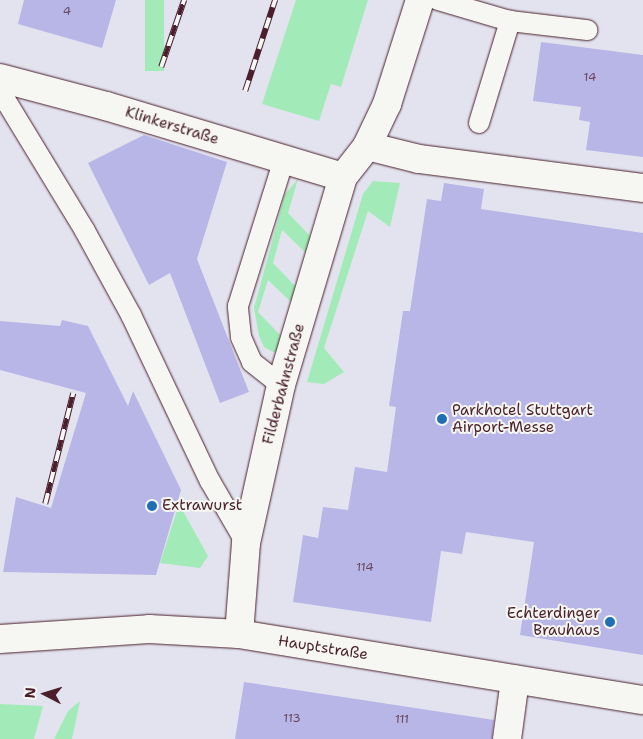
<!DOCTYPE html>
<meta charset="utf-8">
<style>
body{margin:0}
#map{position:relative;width:643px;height:739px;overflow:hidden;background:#e3e3ef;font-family:"Shantell Sans",sans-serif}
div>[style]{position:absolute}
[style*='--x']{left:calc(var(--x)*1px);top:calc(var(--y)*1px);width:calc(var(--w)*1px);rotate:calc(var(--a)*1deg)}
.green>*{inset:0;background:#a2ebb9;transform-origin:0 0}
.building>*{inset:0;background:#b8b6e7}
.roads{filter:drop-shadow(0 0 1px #4a1f2b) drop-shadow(0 0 1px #4a1f2b)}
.lane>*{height:20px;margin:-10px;padding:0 10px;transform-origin:10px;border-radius:10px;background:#f6f6f2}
.street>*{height:28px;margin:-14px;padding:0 14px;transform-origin:14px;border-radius:14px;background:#f6f6f2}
.secondary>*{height:28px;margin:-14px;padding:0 14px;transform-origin:14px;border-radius:14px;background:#f6f6f2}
.rail>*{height:5.5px;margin-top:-2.75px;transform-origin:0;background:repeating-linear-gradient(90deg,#f6f6f2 0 11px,#4a1f2b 0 22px);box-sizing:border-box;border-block:1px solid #4a1f2b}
.dots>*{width:14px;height:14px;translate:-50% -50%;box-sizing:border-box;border:2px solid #f6f6f2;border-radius:50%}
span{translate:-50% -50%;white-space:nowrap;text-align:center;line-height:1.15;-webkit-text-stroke:4px #f6f6f2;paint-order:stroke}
.number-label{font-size:12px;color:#66455a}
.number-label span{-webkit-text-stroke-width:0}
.street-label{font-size:15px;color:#4a1f2b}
.poi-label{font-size:15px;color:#4a1f2b}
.left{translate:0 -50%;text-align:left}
.right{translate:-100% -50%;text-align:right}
.north{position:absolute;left:20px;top:669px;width:50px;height:50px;-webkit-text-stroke:4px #f6f6f2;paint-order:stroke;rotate:275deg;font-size:14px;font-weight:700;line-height:20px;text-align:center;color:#4a1f2b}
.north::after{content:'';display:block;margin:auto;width:18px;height:22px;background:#4a1f2b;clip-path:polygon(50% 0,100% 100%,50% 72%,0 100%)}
</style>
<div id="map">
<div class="green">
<div style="left:145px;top:0;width:19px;height:71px"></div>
<div style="clip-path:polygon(296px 0,368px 0,341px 87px,331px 84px,319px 121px,262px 104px)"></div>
<div style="clip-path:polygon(298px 179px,288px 213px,312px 238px,308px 255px,282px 230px,273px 263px,298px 289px,293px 304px,268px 280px,258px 312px,283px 338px,279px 351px,273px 352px,264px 347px,259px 336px,254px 308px,285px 194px)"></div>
<div style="clip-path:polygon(373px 181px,400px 183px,390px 227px,368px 211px,324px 348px,344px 372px,324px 384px,307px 382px,363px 194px)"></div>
<div style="clip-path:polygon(179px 504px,208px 556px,200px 568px,160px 563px)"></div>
<div style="clip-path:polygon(80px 701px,72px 739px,54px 739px,68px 711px)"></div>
<div style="clip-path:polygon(0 704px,43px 706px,34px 739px,0 739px)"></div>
</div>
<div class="building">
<div style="clip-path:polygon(24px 0,116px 0,102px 48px,18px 24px)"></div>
<div style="clip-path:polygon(541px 42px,643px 55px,643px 157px,586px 150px,590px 122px,579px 120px,581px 107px,533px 101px)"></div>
<div style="clip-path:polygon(144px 135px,227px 162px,197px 259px,249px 392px,220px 403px,170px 273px,149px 285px,88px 163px)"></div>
<div style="clip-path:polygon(444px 183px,484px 189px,481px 209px,643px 233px,643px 655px,520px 635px,534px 542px,466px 532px,462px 554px,441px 551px,431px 622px,293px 602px,303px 535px,318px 538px,323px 507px,348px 510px,355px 467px,387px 472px,396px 407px,389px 406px,403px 311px,410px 311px,427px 199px,441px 201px)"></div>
<div style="clip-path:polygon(62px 320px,88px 326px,128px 406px,133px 391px,181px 490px,156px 575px,3px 572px,16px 497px,51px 508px,86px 393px,0 370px,0 321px,60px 326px)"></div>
<div style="clip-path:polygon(244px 682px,494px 720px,492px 739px,235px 739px)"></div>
</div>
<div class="roads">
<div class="lane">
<div style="--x:438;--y:0;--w:75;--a:16.3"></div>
<div style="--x:510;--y:21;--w:78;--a:6.7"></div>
<div style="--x:0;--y:91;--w:164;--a:58.7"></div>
<div style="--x:85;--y:231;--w:96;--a:61.3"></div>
<div style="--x:131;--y:315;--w:184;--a:64.6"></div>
<div style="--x:210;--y:481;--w:72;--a:59.9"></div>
<div style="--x:479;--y:123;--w:107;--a:-73.1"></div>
<div style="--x:281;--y:385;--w:37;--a:-142"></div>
<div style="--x:252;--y:362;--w:27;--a:-114"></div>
<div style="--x:241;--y:337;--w:31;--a:-96"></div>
<div style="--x:238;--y:306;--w:154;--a:-72.6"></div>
</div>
<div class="street">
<div style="--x:0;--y:78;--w:110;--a:14.8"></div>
<div style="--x:106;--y:106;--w:247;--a:16.7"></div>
<div style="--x:367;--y:146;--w:54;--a:14"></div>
<div style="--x:419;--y:159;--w:226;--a:7.4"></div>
<div style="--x:239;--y:634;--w:91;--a:-85.6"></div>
<div style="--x:246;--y:543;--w:162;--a:-77.5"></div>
<div style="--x:281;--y:385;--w:217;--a:-73.4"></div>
<div style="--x:343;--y:177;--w:39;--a:-52"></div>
<div style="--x:367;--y:146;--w:47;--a:-64.5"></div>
<div style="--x:387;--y:104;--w:109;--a:-72.4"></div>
<div style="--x:507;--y:739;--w:60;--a:-82.3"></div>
</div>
<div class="secondary">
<div style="--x:0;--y:639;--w:149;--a:-3.8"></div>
<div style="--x:149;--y:629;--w:90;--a:3.2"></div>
<div style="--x:239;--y:634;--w:409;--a:9.3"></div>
</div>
</div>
<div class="rail">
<div style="--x:161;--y:67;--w:71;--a:-71.1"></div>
<div style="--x:245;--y:91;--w:96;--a:-71.8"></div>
<div style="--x:45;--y:504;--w:114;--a:-75.8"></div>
</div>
<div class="dots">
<div style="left:442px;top:419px;background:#1f6fb2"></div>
<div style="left:152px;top:506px;background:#1f6fb2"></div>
<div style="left:610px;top:622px;background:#1f6fb2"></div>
</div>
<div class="number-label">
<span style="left:67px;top:12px">4</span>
<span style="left:590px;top:78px">14</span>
<span style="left:365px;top:568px">114</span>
<span style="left:292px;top:719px">113</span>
<span style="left:402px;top:720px">111</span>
</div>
<div class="street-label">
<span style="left:172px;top:126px;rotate:17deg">Klinkerstraße</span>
<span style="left:284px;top:384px;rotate:-75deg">Filderbahnstraße</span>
<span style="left:323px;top:648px;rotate:9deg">Hauptstraße</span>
</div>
<div class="poi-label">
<span class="left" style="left:452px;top:419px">Parkhotel Stuttgart<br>Airport-Messe</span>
<span class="left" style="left:162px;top:506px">Extrawurst</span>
<span class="right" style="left:600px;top:622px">Echterdinger<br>Brauhaus</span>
</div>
<div class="north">N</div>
</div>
